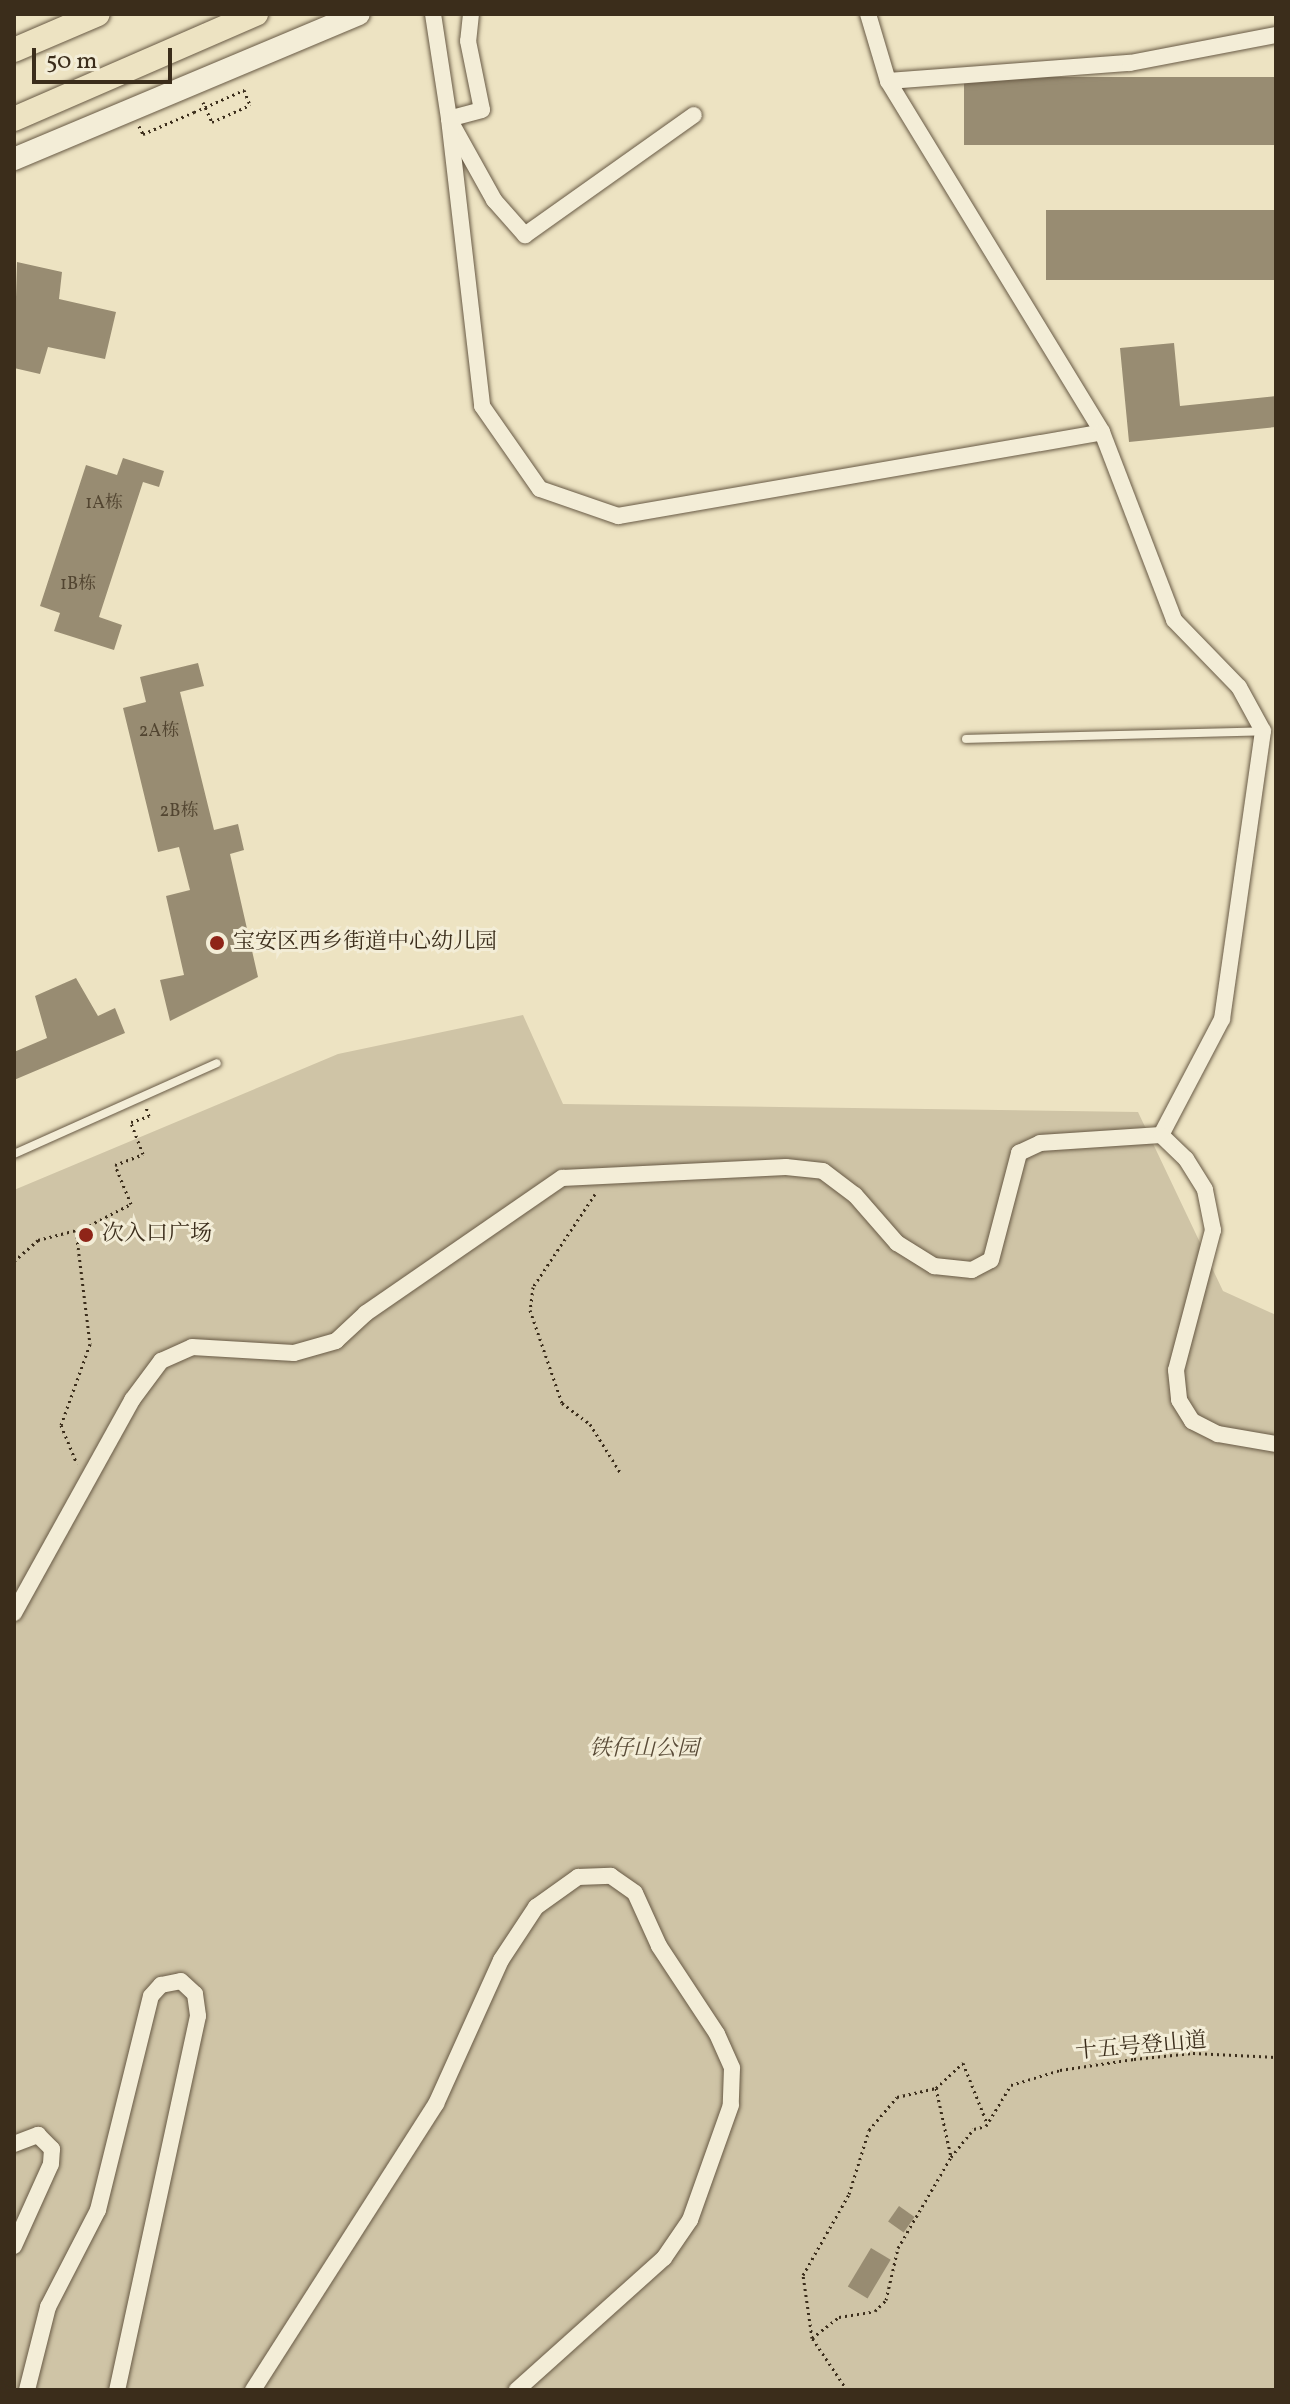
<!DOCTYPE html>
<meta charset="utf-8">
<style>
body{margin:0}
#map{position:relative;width:1290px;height:2404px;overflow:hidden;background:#ede3c2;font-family:Vollkorn,"Noto Serif SC",serif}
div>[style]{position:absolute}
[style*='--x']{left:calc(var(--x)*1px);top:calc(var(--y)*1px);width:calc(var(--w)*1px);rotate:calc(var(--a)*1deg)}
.green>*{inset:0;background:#cfc4a6}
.building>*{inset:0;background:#988c72;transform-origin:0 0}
.path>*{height:3px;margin-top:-1.5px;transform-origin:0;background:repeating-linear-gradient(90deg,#3b2d1b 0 2px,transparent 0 6px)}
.roads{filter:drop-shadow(0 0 2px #685a45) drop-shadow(0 0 2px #685a45)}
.service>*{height:8px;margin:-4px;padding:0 4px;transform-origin:4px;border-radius:4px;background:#f3edd7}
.minor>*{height:16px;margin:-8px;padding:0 8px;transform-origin:8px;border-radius:8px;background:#f3edd7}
.secondary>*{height:22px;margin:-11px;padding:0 11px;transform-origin:11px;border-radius:11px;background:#f3edd7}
.primary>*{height:24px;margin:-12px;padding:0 12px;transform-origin:12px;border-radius:12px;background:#ede3c2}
.path-bridge>*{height:3px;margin-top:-1.5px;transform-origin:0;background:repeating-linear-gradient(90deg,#3b2d1b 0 2px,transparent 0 6px)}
.dots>*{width:22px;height:22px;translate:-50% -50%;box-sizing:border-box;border:4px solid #f3edd7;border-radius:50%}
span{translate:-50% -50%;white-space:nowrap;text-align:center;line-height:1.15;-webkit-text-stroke:6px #f3edd7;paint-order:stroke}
.number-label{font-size:18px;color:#524531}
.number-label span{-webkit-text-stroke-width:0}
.poi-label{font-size:22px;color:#3b2d1b}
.left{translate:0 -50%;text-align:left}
.park-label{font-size:22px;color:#594b37;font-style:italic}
.street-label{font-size:22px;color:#3b2d1b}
.frame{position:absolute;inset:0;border:16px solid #3b2d1b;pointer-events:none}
.scale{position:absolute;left:32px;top:48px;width:140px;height:36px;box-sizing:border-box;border:4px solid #3b2d1b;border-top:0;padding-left:10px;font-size:24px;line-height:28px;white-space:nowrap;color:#3b2d1b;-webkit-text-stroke:6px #f3edd7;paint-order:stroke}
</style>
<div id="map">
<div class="green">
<div style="clip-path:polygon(523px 1015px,563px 1104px,1138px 1112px,1223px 1291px,1276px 1315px,1276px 2390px,14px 2390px,14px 1190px,338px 1054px)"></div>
</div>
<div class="building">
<div style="left:1276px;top:77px;width:68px;height:312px;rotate:90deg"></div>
<div style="left:1276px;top:210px;width:70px;height:230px;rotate:90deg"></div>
<div style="clip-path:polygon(17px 262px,62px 272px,59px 299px,116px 312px,105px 359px,48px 347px,40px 374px,14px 368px)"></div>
<div style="clip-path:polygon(1174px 343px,1180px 406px,1276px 396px,1276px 427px,1129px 442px,1120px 348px)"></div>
<div style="clip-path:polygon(123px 458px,164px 471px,159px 487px,143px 482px,99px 617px,122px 625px,114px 650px,54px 631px,60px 613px,40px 606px,86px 465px,117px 475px)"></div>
<div style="clip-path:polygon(198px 663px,204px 686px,180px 692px,214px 830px,238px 824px,244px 850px,230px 854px,258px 977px,170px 1021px,160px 980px,184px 975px,166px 896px,190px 890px,179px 847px,158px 852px,123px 708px,146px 702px,140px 677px)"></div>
<div style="clip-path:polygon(76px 978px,98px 1016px,115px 1008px,125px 1033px,14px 1080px,14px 1052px,47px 1038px,35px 996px)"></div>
<div style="left:899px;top:2206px;width:19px;height:19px;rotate:35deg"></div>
<div style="left:871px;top:2248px;width:23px;height:45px;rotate:31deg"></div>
</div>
<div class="path">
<div style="--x:203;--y:102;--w:22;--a:66"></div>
<div style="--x:212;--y:122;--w:42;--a:-24.1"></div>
<div style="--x:139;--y:126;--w:9;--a:63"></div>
<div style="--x:143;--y:134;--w:56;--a:-23.3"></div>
<div style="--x:595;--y:1194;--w:112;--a:123.7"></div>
<div style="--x:533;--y:1287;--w:23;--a:97"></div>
<div style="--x:530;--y:1310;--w:98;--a:71"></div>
<div style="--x:562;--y:1403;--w:35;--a:37"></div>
<div style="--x:590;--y:1424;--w:57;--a:58"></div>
<div style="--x:76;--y:1230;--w:115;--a:83"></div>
<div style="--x:90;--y:1344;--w:86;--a:109.7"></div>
<div style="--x:61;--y:1425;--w:42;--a:67.7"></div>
<div style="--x:14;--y:1261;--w:32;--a:-41"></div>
<div style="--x:38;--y:1240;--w:48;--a:-14.6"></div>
<div style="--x:84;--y:1228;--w:53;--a:-27.1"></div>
<div style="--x:131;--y:1204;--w:42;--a:-112.3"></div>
<div style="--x:115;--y:1165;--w:30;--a:-21"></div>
<div style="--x:143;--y:1154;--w:34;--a:-111"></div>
<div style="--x:131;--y:1122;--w:19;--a:-18"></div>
<div style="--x:149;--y:1116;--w:9;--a:-108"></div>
<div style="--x:936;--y:2088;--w:71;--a:77.7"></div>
<div style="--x:812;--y:2338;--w:34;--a:-38"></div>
<div style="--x:839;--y:2317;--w:36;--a:-9"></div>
<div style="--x:875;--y:2311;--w:16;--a:-45"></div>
<div style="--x:886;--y:2300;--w:53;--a:-77"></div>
<div style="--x:898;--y:2248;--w:105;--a:-59.8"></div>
<div style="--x:951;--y:2157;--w:36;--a:-51"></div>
<div style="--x:974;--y:2129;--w:12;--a:-14"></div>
<div style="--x:986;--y:2126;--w:48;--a:-58.6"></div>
<div style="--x:1011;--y:2085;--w:51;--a:-17"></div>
<div style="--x:1060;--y:2070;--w:75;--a:-8.5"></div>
<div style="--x:1134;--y:2059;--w:59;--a:-5.8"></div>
<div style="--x:1193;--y:2053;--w:83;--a:2.8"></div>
<div style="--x:847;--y:2390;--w:63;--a:-123.9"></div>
<div style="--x:812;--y:2338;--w:64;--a:-98.1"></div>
<div style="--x:803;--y:2275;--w:93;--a:-60.4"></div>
<div style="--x:849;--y:2194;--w:67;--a:-72.6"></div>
<div style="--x:869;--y:2130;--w:43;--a:-49.7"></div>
<div style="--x:897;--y:2097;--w:40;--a:-13"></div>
<div style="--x:936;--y:2088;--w:37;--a:-43"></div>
<div style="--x:963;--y:2063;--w:65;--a:68.2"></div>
</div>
<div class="roads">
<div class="service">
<div style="--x:966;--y:739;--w:296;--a:-1.5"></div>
<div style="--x:14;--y:1154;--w:222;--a:-24.1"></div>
</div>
<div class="minor">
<div style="--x:433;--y:14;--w:106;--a:81.3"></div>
<div style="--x:449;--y:119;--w:93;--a:60.9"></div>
<div style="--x:494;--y:200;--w:47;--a:48.5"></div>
<div style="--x:525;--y:235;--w:207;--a:-35.4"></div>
<div style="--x:471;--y:14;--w:27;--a:96"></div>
<div style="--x:468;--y:41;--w:70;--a:78.5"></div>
<div style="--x:482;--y:110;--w:34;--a:165"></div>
<div style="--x:449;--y:119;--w:289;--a:83.4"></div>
<div style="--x:482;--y:406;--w:101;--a:55.1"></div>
<div style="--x:540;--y:489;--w:83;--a:19.1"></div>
<div style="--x:618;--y:516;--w:491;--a:-9.8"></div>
<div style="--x:868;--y:14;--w:70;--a:73.4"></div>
<div style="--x:888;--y:81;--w:411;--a:58.6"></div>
<div style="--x:1102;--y:432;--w:201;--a:69"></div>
<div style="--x:1174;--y:620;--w:93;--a:45.9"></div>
<div style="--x:1239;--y:687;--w:50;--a:61.4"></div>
<div style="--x:1263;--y:731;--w:291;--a:98.1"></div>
<div style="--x:1222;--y:1019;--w:131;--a:117.7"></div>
<div style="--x:888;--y:81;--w:243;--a:-4.3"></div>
<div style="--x:1130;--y:63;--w:149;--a:-10.9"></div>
<div style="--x:14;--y:1613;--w:244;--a:-61"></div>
<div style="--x:132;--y:1400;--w:49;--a:-53.4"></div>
<div style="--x:161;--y:1361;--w:34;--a:-24"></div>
<div style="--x:192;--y:1347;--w:102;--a:3.4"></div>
<div style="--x:294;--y:1353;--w:44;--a:-15.9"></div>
<div style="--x:336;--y:1341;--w:41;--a:-43"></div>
<div style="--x:366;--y:1313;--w:238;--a:-34.6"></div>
<div style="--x:562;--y:1178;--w:224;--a:-2.8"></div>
<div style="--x:786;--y:1167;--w:37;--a:6"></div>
<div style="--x:823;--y:1171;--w:40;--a:37"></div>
<div style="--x:855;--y:1195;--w:64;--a:48.8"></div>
<div style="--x:897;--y:1243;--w:44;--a:31.9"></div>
<div style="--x:934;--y:1266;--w:38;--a:6"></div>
<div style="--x:972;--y:1270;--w:21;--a:-28"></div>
<div style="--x:991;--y:1260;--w:111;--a:-75.3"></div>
<div style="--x:1019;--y:1153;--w:23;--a:-25"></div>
<div style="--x:1040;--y:1143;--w:121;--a:-3.8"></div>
<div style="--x:1161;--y:1135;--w:35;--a:44"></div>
<div style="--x:1186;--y:1159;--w:36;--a:58"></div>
<div style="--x:1205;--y:1190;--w:41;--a:78.7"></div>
<div style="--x:1213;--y:1230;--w:145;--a:104.8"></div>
<div style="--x:1176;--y:1370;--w:30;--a:84"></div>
<div style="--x:1179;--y:1400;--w:25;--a:58"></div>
<div style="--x:1192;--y:1421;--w:29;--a:27"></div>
<div style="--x:1218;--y:1434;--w:59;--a:9.8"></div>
<div style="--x:14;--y:2144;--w:26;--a:-21"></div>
<div style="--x:38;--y:2135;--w:20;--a:45"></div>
<div style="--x:52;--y:2149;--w:15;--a:94"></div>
<div style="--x:51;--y:2164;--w:90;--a:114.3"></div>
<div style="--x:27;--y:2390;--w:86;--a:-75.8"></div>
<div style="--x:48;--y:2307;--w:109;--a:-62.7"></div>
<div style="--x:98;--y:2210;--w:220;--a:-76.1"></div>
<div style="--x:151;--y:1996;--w:15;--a:-48"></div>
<div style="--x:161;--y:1985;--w:20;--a:-11"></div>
<div style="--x:181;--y:1981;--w:19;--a:43"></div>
<div style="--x:195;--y:1994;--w:22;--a:82"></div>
<div style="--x:198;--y:2016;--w:383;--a:102.2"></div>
<div style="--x:253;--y:2390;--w:340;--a:-57.4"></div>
<div style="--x:436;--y:2104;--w:158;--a:-65.7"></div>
<div style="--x:501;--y:1960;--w:64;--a:-56.6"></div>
<div style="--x:536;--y:1907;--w:52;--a:-35.5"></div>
<div style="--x:578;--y:1877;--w:33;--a:-2"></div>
<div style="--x:611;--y:1876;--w:29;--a:35"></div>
<div style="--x:635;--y:1893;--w:58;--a:65.6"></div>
<div style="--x:659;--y:1946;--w:105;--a:56.6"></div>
<div style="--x:717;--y:2034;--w:37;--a:66"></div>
<div style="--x:732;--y:2068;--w:37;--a:92"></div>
<div style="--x:731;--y:2105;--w:122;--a:109.6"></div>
<div style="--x:690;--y:2220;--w:46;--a:124.4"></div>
<div style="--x:664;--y:2258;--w:198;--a:138.1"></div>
</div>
<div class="secondary">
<div style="--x:14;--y:159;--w:374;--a:-22.8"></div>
</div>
<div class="primary">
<div style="--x:14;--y:50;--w:91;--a:-23.2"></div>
<div style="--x:14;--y:119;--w:264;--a:-23.5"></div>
</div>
</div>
<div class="path-bridge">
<div style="--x:194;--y:112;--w:55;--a:-23.7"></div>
<div style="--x:244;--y:90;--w:16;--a:68"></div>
</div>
<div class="dots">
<div style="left:217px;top:943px;background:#8f2418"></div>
<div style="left:86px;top:1235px;background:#8f2418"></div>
</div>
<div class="number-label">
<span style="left:104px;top:504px">1A栋</span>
<span style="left:78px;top:585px">1B栋</span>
<span style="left:159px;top:732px">2A栋</span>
<span style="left:179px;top:812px">2B栋</span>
</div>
<div class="poi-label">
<span class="left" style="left:233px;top:943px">宝安区西乡街道中心幼儿园</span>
<span class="left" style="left:102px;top:1235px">次入口广场</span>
</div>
<div class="park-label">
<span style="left:644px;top:1750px">铁仔山公园</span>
</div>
<div class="street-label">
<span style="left:1141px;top:2047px;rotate:-5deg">十五号登山道</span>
</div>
<div class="frame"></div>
<div class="scale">50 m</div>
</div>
